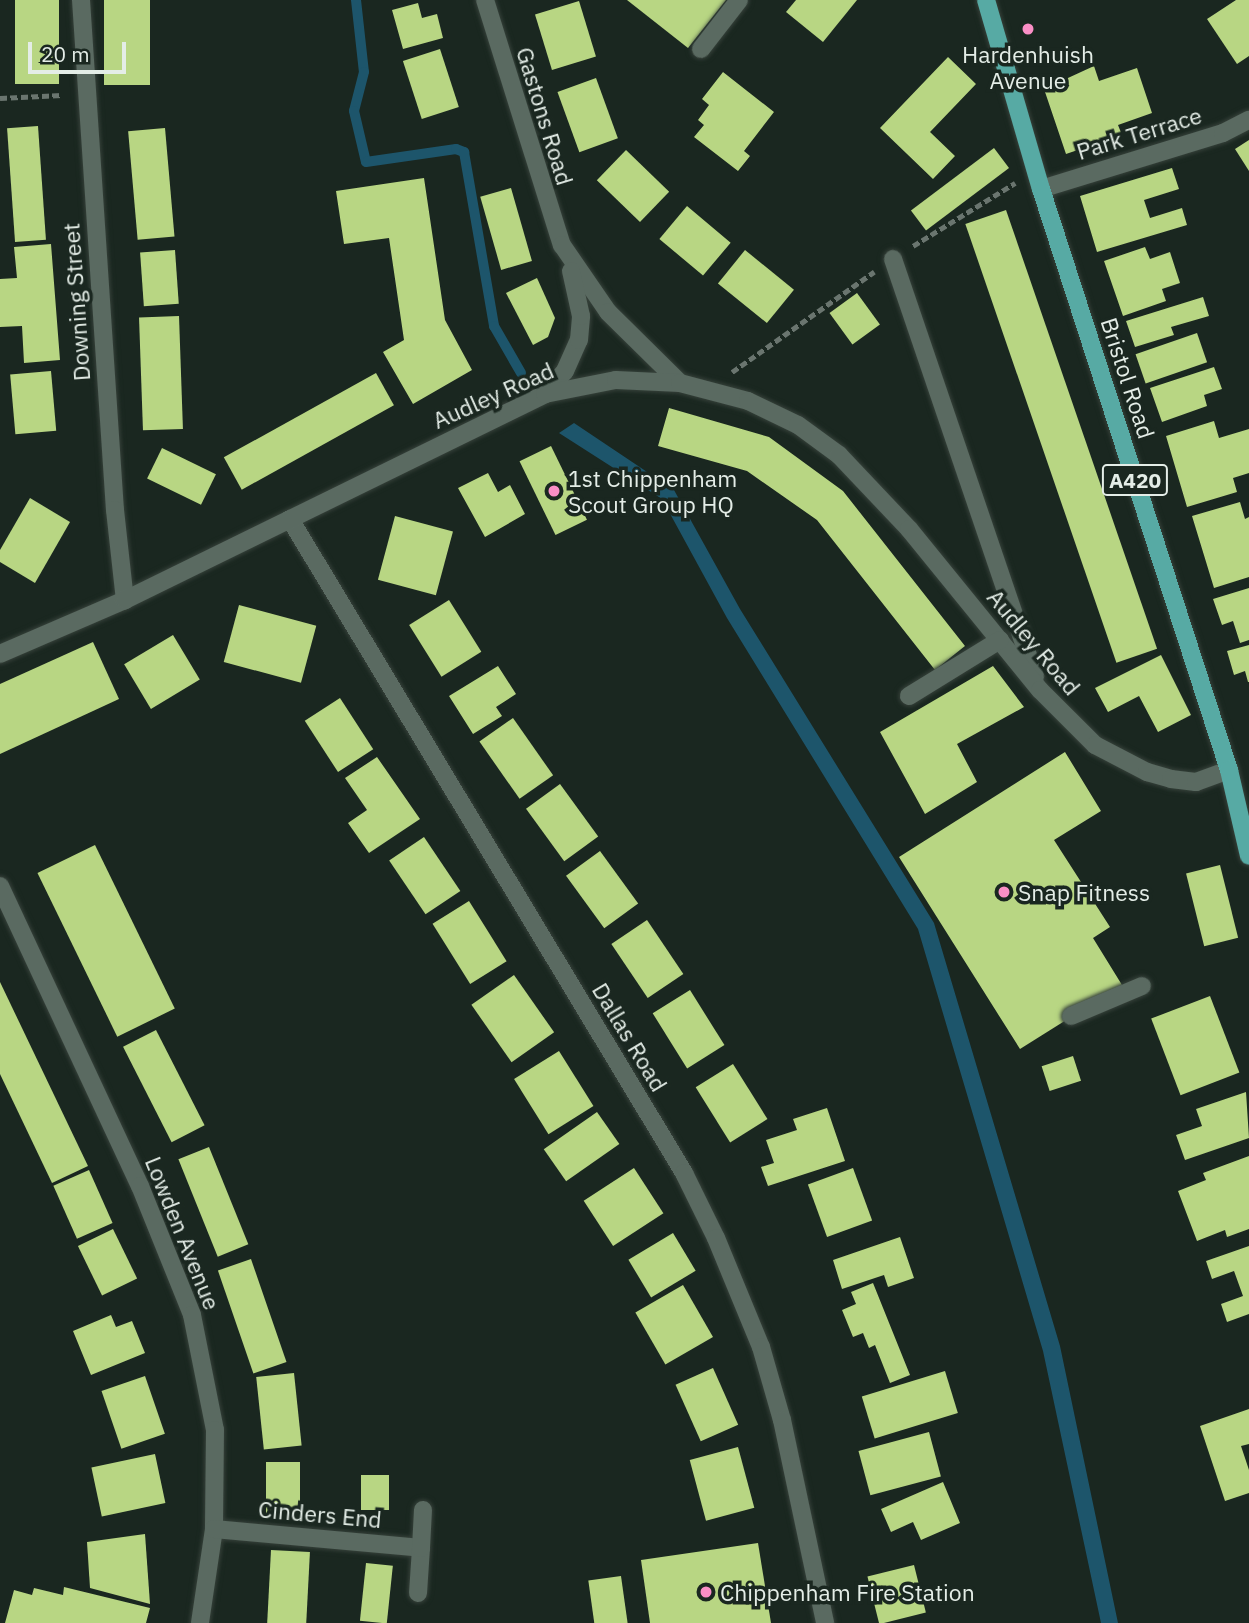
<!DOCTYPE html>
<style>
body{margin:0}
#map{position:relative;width:1249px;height:1623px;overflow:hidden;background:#1a2720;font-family:"IBM Plex Sans",sans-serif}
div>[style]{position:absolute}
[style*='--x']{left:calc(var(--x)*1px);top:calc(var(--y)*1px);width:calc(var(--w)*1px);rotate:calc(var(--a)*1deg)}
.water>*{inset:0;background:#1d556b}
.stream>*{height:10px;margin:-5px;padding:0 5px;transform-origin:5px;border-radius:5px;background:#1d556b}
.building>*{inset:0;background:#b8d683;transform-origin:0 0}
.path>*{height:4.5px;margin-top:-2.25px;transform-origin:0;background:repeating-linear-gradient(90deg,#6a756f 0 7px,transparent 0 10.5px)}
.roads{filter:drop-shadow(0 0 2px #36413a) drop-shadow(0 0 2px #36413a)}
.minor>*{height:18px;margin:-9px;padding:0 9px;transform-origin:9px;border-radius:9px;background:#5a6a61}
.major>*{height:18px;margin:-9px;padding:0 9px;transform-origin:9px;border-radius:9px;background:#57aaa4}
.dots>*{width:19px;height:19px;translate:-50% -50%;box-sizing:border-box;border:4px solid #1a2720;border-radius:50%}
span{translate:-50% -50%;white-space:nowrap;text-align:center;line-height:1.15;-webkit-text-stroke:7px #1a2720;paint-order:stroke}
.shield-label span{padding:2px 5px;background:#1a2720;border:2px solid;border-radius:5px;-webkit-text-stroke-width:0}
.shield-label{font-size:21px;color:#e4ede7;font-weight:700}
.poi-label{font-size:23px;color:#e4ede7}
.left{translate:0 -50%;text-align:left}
.street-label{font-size:23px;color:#e4ede7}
.scale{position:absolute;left:28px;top:42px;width:98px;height:32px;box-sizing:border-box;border:4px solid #e4ede7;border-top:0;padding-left:9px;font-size:21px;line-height:24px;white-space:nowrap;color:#e4ede7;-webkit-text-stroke:5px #1a2720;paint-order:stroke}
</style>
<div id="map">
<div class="water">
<div style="clip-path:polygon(574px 423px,674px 490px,740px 609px,934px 923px,1060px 1346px,1118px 1623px,1101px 1623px,1043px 1351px,918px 929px,727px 618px,662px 499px,559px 433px)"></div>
</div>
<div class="stream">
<div style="--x:356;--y:0;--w:72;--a:83.7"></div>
<div style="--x:364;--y:72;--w:40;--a:104.4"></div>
<div style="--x:354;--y:111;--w:52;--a:76.8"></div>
<div style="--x:366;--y:162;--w:91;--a:-8.2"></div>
<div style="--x:456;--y:149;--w:9;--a:21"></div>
<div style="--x:464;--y:152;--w:177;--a:80.2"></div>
<div style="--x:494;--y:326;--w:54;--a:60.1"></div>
</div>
<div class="building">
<div style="left:15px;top:0;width:44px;height:84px"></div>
<div style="left:104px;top:0;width:46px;height:85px"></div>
<div style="clip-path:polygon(627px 0,726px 0,688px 48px)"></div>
<div style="clip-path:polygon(796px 0,857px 0,823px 42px,786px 12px)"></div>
<div style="clip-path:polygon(1236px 0,1249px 0,1249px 56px,1237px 64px,1207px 19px)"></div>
<div style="left:579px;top:1px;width:58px;height:46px;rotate:73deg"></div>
<div style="clip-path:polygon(418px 3px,422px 18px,437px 14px,443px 38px,403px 49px,392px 10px)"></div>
<div style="left:440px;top:49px;width:61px;height:39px;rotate:72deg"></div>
<div style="clip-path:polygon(948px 57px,976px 84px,930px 132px,955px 156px,933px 179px,880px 128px)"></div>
<div style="clip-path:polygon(1094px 66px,1099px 81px,1137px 68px,1152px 113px,1118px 125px,1122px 135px,1066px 154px,1044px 89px)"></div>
<div style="clip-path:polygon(723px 72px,774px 112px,744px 151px,750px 156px,738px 171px,694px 137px,704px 125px,698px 120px,709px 105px,702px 99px)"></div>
<div style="left:596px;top:78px;width:64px;height:41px;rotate:70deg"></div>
<div style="left:38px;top:126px;width:114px;height:31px;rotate:86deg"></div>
<div style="left:165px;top:128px;width:109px;height:37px;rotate:85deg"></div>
<div style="clip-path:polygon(1249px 140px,1249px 171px,1235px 149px)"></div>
<div style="left:994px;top:148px;width:25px;height:104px;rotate:53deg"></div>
<div style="left:626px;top:150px;width:60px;height:42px;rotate:44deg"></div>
<div style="clip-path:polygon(1172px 168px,1179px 189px,1144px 200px,1150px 218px,1182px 208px,1187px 225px,1097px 252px,1080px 196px)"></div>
<div style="clip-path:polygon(424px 178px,445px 320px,472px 370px,413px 404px,383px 352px,404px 340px,389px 238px,344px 244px,336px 191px)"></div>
<div style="left:511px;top:188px;width:76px;height:32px;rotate:74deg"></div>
<div style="left:687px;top:206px;width:57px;height:43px;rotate:40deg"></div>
<div style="left:1006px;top:210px;width:464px;height:43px;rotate:71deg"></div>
<div style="clip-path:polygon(51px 244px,60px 360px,24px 363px,22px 326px,0 327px,0 279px,17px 278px,14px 247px)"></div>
<div style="clip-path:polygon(1145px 247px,1150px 259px,1170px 252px,1180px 283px,1162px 289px,1166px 301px,1123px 316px,1104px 261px)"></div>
<div style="left:175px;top:250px;width:54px;height:35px;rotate:86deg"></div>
<div style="left:745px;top:250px;width:63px;height:43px;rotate:39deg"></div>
<div style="clip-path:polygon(537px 278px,555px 318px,548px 337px,533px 345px,506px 293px)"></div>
<div style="left:857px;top:293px;width:39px;height:34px;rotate:54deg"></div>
<div style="clip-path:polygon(1203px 297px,1209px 316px,1171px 327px,1174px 335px,1135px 347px,1126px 321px)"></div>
<div style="left:179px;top:316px;width:113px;height:40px;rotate:88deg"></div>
<div style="left:1197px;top:333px;width:31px;height:65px;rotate:71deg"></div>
<div style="clip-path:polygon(1214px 367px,1222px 389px,1204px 395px,1207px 406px,1162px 422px,1150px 388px)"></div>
<div style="left:51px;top:371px;width:60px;height:41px;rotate:85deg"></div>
<div style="left:376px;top:373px;width:37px;height:174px;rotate:61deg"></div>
<div style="clip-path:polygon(669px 408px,769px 437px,843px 491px,965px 646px,935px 670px,817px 520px,747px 471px,658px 446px)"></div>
<div style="clip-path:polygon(1214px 421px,1219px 438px,1249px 429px,1249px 473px,1233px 478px,1237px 492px,1187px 507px,1166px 436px)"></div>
<div style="left:551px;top:446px;width:82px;height:35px;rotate:64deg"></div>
<div style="left:162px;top:448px;width:60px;height:34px;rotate:26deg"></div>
<div style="clip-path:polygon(488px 473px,498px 492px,510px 485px,525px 514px,485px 537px,458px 488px)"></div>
<div style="clip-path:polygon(30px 498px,70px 522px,35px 583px,0 562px,0 550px)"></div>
<div style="clip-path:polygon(1240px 502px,1245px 519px,1249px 517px,1249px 577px,1214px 588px,1192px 516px)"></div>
<div style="left:395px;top:516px;width:60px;height:66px;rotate:15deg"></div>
<div style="clip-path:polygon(1249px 588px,1249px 640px,1240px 643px,1233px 621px,1222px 625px,1213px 599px)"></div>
<div style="left:449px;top:600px;width:61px;height:47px;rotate:58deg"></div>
<div style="left:239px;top:605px;width:80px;height:59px;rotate:15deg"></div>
<div style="left:173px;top:635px;width:52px;height:57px;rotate:59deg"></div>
<div style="clip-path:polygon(93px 642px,119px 699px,0 754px,0 684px)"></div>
<div style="clip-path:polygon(1249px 645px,1249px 682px,1248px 682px,1245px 671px,1234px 675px,1227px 651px)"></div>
<div style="clip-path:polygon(1161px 655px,1191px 715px,1158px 732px,1139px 696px,1108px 712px,1095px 688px)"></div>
<div style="clip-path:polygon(498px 666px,516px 694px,496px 707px,502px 716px,473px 734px,449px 696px)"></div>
<div style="clip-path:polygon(993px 666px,1024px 707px,957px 744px,977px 782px,925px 814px,880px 732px)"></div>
<div style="left:340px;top:698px;width:61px;height:42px;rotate:57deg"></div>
<div style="left:513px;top:718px;width:70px;height:41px;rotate:55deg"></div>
<div style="clip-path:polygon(1065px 752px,1101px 811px,1054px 840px,1110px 927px,1093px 938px,1122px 985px,1020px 1049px,899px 857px)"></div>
<div style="clip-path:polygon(377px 757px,420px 819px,369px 853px,348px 823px,367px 810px,345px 778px)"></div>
<div style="left:560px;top:784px;width:65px;height:42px;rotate:54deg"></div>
<div style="left:424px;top:837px;width:65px;height:42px;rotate:56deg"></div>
<div style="left:95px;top:845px;width:182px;height:64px;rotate:64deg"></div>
<div style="left:600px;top:851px;width:65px;height:42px;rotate:54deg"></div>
<div style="left:1220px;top:865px;width:75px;height:35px;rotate:76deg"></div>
<div style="left:469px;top:901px;width:71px;height:43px;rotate:58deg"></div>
<div style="left:647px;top:920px;width:65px;height:43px;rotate:56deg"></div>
<div style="left:514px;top:975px;width:70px;height:52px;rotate:55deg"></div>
<div style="clip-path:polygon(0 982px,88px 1166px,52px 1183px,0 1074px)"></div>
<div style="left:690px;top:990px;width:65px;height:44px;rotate:58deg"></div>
<div style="left:1210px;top:996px;width:82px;height:63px;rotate:69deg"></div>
<div style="left:156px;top:1030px;width:107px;height:37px;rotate:63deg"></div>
<div style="left:559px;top:1051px;width:65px;height:53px;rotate:58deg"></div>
<div style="left:1073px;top:1056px;width:26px;height:33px;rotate:72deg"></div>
<div style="left:733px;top:1064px;width:65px;height:44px;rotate:58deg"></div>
<div style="clip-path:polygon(1246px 1092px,1249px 1138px,1185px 1160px,1176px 1135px,1202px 1126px,1196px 1109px)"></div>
<div style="clip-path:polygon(827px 1108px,845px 1161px,768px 1186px,761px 1167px,774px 1163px,766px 1140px,797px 1130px,793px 1119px)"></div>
<div style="left:597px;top:1112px;width:39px;height:65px;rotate:55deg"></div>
<div style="left:209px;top:1147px;width:105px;height:33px;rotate:68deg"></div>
<div style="clip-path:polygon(1249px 1156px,1249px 1229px,1227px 1237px,1225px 1230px,1197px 1241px,1178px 1191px,1206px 1180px,1203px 1173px)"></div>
<div style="left:634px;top:1168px;width:54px;height:60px;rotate:57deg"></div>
<div style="left:853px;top:1168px;width:56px;height:48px;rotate:70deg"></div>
<div style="left:89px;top:1170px;width:58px;height:39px;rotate:66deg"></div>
<div style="left:113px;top:1229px;width:55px;height:39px;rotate:64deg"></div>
<div style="left:673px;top:1233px;width:44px;height:52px;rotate:59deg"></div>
<div style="clip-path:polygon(900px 1237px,914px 1278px,888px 1287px,884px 1275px,842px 1289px,833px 1260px)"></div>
<div style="clip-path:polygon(1249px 1246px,1249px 1314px,1227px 1322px,1221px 1304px,1243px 1296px,1234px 1271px,1212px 1279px,1206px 1261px)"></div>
<div style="left:251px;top:1259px;width:109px;height:35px;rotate:71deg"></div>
<div style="clip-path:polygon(873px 1283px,910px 1375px,890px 1383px,875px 1345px,869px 1348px,863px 1333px,853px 1337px,842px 1310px,856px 1304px,851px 1292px)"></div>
<div style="left:683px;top:1285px;width:60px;height:55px;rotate:60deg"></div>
<div style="clip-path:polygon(111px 1315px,116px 1327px,132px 1321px,145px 1353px,91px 1375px,73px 1331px)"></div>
<div style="left:713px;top:1368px;width:62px;height:41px;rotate:66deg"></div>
<div style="left:945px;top:1371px;width:44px;height:87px;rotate:73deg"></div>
<div style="left:294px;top:1373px;width:73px;height:38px;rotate:84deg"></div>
<div style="left:145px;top:1376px;width:61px;height:46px;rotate:71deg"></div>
<div style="clip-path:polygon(1249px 1409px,1249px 1444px,1241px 1446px,1249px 1470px,1249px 1493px,1225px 1501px,1200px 1426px)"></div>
<div style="left:929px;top:1432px;width:46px;height:73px;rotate:75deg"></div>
<div style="left:738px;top:1447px;width:63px;height:50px;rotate:75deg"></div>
<div style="left:155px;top:1454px;width:50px;height:65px;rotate:78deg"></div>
<div style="left:266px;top:1462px;width:34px;height:57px"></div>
<div style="left:361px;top:1475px;width:28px;height:35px"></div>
<div style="clip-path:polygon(943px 1482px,960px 1523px,921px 1540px,913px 1522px,891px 1532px,881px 1509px)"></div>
<div style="clip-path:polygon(145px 1534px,150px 1604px,90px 1588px,87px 1542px)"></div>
<div style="clip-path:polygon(758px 1543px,771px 1623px,650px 1623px,641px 1560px)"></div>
<div style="left:271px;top:1550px;width:39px;height:73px;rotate:3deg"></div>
<div style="left:366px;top:1563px;width:27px;height:58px;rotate:6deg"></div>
<div style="left:914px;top:1565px;width:49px;height:48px;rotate:76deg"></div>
<div style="left:621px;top:1576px;width:48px;height:33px;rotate:82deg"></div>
<div style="clip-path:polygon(64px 1587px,150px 1608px,146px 1623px,5px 1623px,14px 1590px,32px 1595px,34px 1588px,63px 1595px)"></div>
</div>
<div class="path">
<div style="--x:0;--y:98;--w:62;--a:-2.8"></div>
<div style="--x:913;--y:246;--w:120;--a:-31.7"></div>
<div style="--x:732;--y:372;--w:174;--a:-35.2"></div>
</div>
<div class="roads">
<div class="minor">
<div style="--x:81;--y:0;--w:511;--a:86.19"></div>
<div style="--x:115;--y:510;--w:91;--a:83.7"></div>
<div style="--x:485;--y:0;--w:257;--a:72.6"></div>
<div style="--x:562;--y:245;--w:81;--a:55.5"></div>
<div style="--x:608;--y:312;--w:101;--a:44.6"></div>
<div style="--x:701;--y:49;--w:62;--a:-52.2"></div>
<div style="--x:1041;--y:189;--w:190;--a:-17.1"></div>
<div style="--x:1223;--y:133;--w:29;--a:-27"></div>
<div style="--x:893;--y:259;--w:441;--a:71.2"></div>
<div style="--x:545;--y:394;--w:30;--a:-49"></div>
<div style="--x:565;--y:371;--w:34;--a:-66"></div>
<div style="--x:579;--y:340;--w:24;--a:-85"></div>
<div style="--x:581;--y:316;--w:46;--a:-102.5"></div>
<div style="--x:290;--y:519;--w:764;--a:58.93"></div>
<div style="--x:684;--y:1173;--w:72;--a:63.8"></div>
<div style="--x:716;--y:1238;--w:118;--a:67.6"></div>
<div style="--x:761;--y:1347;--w:76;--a:74"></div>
<div style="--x:782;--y:1420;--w:208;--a:78"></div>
<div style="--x:0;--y:654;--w:136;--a:-23.4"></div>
<div style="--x:125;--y:600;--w:468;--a:-26.1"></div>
<div style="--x:545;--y:394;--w:72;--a:-11.2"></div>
<div style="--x:616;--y:380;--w:64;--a:2.7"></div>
<div style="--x:680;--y:383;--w:70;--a:14.8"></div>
<div style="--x:748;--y:401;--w:55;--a:25.6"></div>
<div style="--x:798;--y:425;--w:51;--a:36.2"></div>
<div style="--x:839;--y:455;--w:102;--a:46.6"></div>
<div style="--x:909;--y:529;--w:208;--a:50.9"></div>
<div style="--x:1040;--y:690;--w:78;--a:45"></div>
<div style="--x:1095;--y:745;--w:59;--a:27.4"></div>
<div style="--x:1147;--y:772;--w:25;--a:16"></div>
<div style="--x:1171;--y:779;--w:25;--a:7"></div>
<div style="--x:1196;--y:782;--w:35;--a:-20"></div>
<div style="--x:909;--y:696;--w:107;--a:-31.6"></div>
<div style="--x:0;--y:886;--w:331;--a:65"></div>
<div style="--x:140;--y:1186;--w:139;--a:68"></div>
<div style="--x:192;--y:1315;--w:117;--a:78.7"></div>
<div style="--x:215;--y:1430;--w:99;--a:90.6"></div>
<div style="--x:214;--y:1529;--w:95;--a:98.5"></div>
<div style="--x:1071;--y:1016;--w:77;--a:-22.9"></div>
<div style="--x:214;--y:1529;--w:208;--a:5.2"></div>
<div style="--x:421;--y:1548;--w:45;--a:93.8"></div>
<div style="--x:421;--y:1548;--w:38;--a:-87"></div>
</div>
<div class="major">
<div style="--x:986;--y:0;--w:197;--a:73.8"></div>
<div style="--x:1041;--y:189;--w:611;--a:72.07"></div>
<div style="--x:1229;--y:770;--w:88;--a:76.9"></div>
</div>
</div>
<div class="dots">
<div style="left:1028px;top:29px;background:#fa8fc6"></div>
<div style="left:554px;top:491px;background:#fa8fc6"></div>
<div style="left:1004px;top:892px;background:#fa8fc6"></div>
<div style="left:706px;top:1592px;background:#fa8fc6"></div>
</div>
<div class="shield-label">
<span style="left:1135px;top:480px">A420</span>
</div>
<div class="poi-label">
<span style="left:1028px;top:67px">Hardenhuish<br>Avenue</span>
<span class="left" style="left:568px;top:491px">1st Chippenham<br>Scout Group HQ</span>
<span class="left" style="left:1018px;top:892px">Snap Fitness</span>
<span class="left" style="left:720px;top:1592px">Chippenham Fire Station</span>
</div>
<div class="street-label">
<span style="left:545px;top:116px;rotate:73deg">Gastons Road</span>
<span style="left:1139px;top:133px;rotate:-17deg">Park Terrace</span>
<span style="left:76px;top:302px;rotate:-94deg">Downing Street</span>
<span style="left:1128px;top:378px;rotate:72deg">Bristol Road</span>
<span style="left:493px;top:395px;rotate:-24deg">Audley Road</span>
<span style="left:1034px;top:642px;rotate:50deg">Audley Road</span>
<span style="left:630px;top:1037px;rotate:59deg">Dallas Road</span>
<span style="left:183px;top:1233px;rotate:68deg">Lowden Avenue</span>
<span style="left:320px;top:1514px;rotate:5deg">Cinders End</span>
</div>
<div class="scale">20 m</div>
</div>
